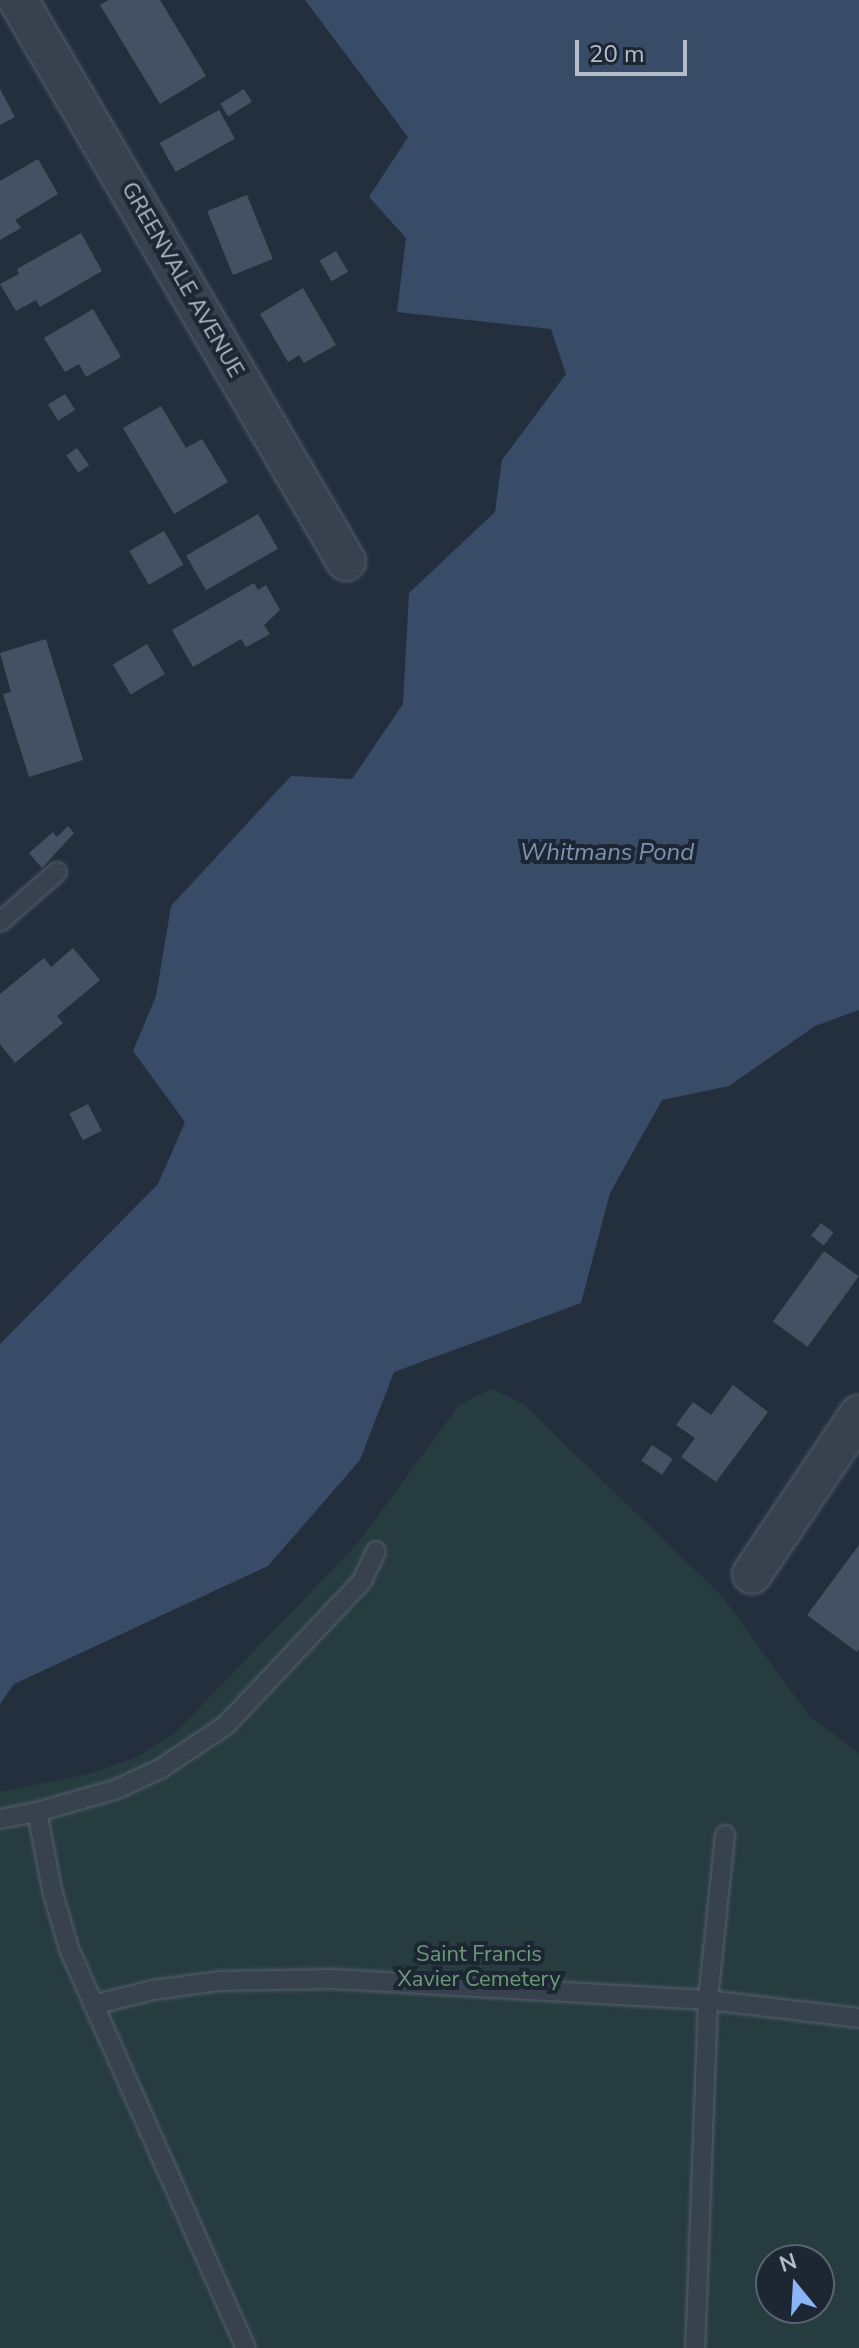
<!DOCTYPE html>
<style>
body{margin:0}
#map{position:relative;width:859px;height:2348px;overflow:hidden;background:#242f3e;font-family:"Nunito Sans",sans-serif}
div>[style]{position:absolute}
[style*='--x']{left:calc(var(--x)*1px);top:calc(var(--y)*1px);width:calc(var(--w)*1px);rotate:calc(var(--a)*1deg)}
.green>*{inset:0;background:#263c3f}
.water>*{inset:0;background:#394c67}
.building>*{inset:0;background:#455162;transform-origin:0 0}
.roads{filter:drop-shadow(0 0 2px #565f6c) drop-shadow(0 0 2px #565f6c)}
.service>*{height:18px;margin:-9px;padding:0 9px;transform-origin:9px;border-radius:9px;background:#38414e}
.minor>*{height:38px;margin:-19px;padding:0 19px;transform-origin:19px;border-radius:19px;background:#38414e}
span{translate:-50% -50%;white-space:nowrap;text-align:center;line-height:1.15;-webkit-text-stroke:8px #1d2633;paint-order:stroke}
.street-label{font-size:22px;color:#b4bcc9}
.park-label{font-size:22px;color:#6b9a76}
.water-label{font-size:24px;color:#7c92b1;font-style:italic}
.north{position:absolute;left:755px;top:2244px;width:80px;height:80px;box-sizing:border-box;background:#1d2633;border:2px solid #59626f;border-radius:50%;rotate:342deg;font-size:22px;font-weight:700;line-height:32px;text-align:center;color:#b4bcc9}
.north::after{content:'';display:block;margin:auto;width:28px;height:36px;background:#8ab4f8;clip-path:polygon(50% 0,100% 100%,50% 72%,0 100%)}
.scale{position:absolute;left:575px;top:40px;width:112px;height:36px;box-sizing:border-box;border:4px solid #b4bcc9;border-top:0;padding-left:10px;font-size:24px;line-height:28px;white-space:nowrap;color:#b4bcc9;-webkit-text-stroke:6px #1d2633;paint-order:stroke}
</style>
<div id="map">
<div class="green">
<div style="clip-path:polygon(evenodd,491px 1389px,522px 1403px,723px 1597px,809px 1716px,859px 1753px,859px 2348px,0 2348px,0 1792px,89px 1774px,137px 1757px,176px 1732px,358px 1543px,459px 1405px,491px 1389px,771px 2260px,819px 2260px,819px 2308px,771px 2308px,771px 2260px)"></div>
</div>
<div class="water">
<div style="clip-path:polygon(305px 0,859px 0,859px 1010px,815px 1026px,729px 1086px,662px 1100px,610px 1193px,581px 1303px,394px 1372px,360px 1460px,268px 1566px,14px 1684px,0 1704px,0 1344px,158px 1184px,185px 1122px,133px 1051px,156px 996px,171px 906px,291px 776px,352px 779px,403px 704px,409px 593px,495px 512px,502px 460px,566px 374px,551px 329px,397px 312px,406px 238px,369px 197px,408px 137px)"></div>
</div>
<div class="building">
<div style="clip-path:polygon(108px 0,160px 0,206px 76px,160px 104px,100px 5px)"></div>
<div style="clip-path:polygon(0 89px,15px 117px,0 125px)"></div>
<div style="left:244px;top:89px;width:15px;height:28px;rotate:58deg"></div>
<div style="left:219px;top:110px;width:33px;height:68px;rotate:61deg"></div>
<div style="clip-path:polygon(38px 159px,58px 194px,15px 220px,21px 228px,0 240px,0 181px)"></div>
<div style="left:247px;top:195px;width:69px;height:43px;rotate:68deg"></div>
<div style="clip-path:polygon(81px 233px,102px 271px,40px 307px,36px 300px,16px 311px,0 284px,19px 274px,17px 269px)"></div>
<div style="left:336px;top:251px;width:24px;height:19px;rotate:60deg"></div>
<div style="clip-path:polygon(303px 288px,336px 345px,304px 363px,299px 355px,288px 362px,260px 314px)"></div>
<div style="clip-path:polygon(93px 309px,121px 357px,86px 377px,79px 364px,65px 372px,44px 338px)"></div>
<div style="left:65px;top:394px;width:19px;height:20px;rotate:58deg"></div>
<div style="clip-path:polygon(161px 406px,186px 448px,202px 439px,228px 482px,174px 514px,123px 428px)"></div>
<div style="left:77px;top:448px;width:21px;height:13px;rotate:55deg"></div>
<div style="left:258px;top:514px;width:40px;height:83px;rotate:60deg"></div>
<div style="left:164px;top:531px;width:39px;height:40px;rotate:60deg"></div>
<div style="clip-path:polygon(254px 583px,258px 590px,266px 585px,280px 610px,264px 625px,270px 634px,246px 647px,241px 639px,193px 667px,172px 630px)"></div>
<div style="clip-path:polygon(46px 639px,83px 760px,29px 777px,3px 694px,11px 692px,0 653px)"></div>
<div style="left:147px;top:644px;width:35px;height:40px;rotate:59deg"></div>
<div style="clip-path:polygon(68px 826px,74px 833px,42px 868px,29px 853px,53px 832px,57px 837px)"></div>
<div style="clip-path:polygon(73px 948px,100px 980px,57px 1016px,63px 1023px,15px 1063px,0 1044px,0 994px,44px 958px,51px 967px)"></div>
<div style="left:88px;top:1104px;width:30px;height:21px;rotate:63deg"></div>
<div style="left:821px;top:1223px;width:16px;height:16px;rotate:38deg"></div>
<div style="left:824px;top:1251px;width:43px;height:87px;rotate:36deg"></div>
<div style="clip-path:polygon(733px 1385px,768px 1412px,716px 1482px,681px 1457px,695px 1438px,676px 1425px,693px 1402px,711px 1415px)"></div>
<div style="left:652px;top:1445px;width:25px;height:19px;rotate:34deg"></div>
<div style="clip-path:polygon(859px 1545px,859px 1649px,857px 1652px,807px 1615px)"></div>
</div>
<div class="roads">
<div class="service">
<div style="--x:0;--y:922;--w:76;--a:-41.3"></div>
<div style="--x:37;--y:1812;--w:83;--a:-16"></div>
<div style="--x:117;--y:1789;--w:47;--a:-24.9"></div>
<div style="--x:160;--y:1769;--w:79;--a:-33.7"></div>
<div style="--x:226;--y:1725;--w:198;--a:-46.6"></div>
<div style="--x:362;--y:1581;--w:33;--a:-65"></div>
<div style="--x:0;--y:1819;--w:38;--a:-11"></div>
<div style="--x:37;--y:1812;--w:79;--a:79.1"></div>
<div style="--x:52;--y:1890;--w:61;--a:73.9"></div>
<div style="--x:69;--y:1949;--w:436;--a:66.1"></div>
<div style="--x:725;--y:1835;--w:166;--a:95.9"></div>
<div style="--x:708;--y:2000;--w:152;--a:6.8"></div>
<div style="--x:93;--y:2005;--w:62;--a:-14"></div>
<div style="--x:153;--y:1990;--w:68;--a:-7.7"></div>
<div style="--x:220;--y:1981;--w:113;--a:-1"></div>
<div style="--x:333;--y:1979;--w:376;--a:3.2"></div>
<div style="--x:708;--y:2000;--w:348;--a:92.1"></div>
</div>
<div class="minor">
<div style="--x:18;--y:0;--w:650;--a:59.69"></div>
<div style="--x:752;--y:1574;--w:192;--a:-56.1"></div>
</div>
</div>
<div class="street-label">
<span style="left:182px;top:280px;rotate:60deg">GREENVALE AVENUE</span>
</div>
<div class="park-label">
<span style="left:479px;top:1967px">Saint Francis<br>Xavier Cemetery</span>
</div>
<div class="water-label">
<span style="left:607px;top:853px">Whitmans Pond</span>
</div>
<div class="north">N</div>
<div class="scale">20 m</div>
</div>
